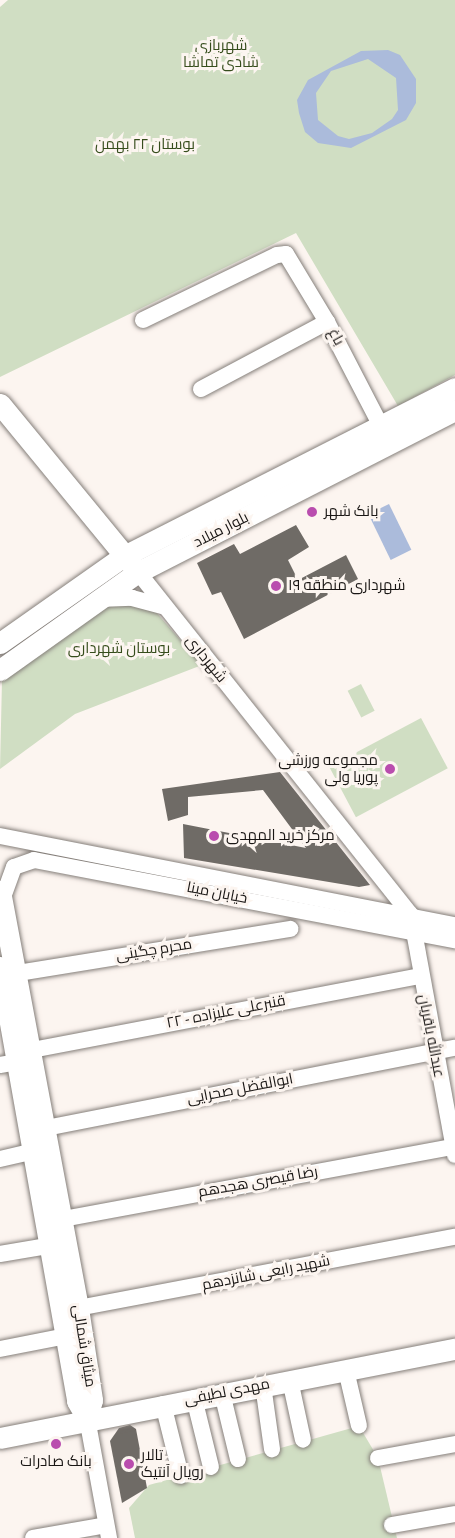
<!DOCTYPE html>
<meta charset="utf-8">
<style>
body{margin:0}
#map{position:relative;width:455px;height:1538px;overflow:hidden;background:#fcf5f0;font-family:"Source Sans 3",Cairo,sans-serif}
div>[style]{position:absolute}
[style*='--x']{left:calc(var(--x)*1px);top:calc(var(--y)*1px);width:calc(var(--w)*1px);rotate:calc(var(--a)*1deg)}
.green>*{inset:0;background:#d0dec3;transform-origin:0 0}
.water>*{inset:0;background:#abbbdb;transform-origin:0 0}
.building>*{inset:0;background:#6f6b66}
.roads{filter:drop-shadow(0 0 2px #857f7a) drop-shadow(0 0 2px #857f7a)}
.minor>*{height:16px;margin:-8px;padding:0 8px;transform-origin:8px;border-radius:8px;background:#fff}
.major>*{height:21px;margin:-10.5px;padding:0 10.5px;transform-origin:10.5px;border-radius:10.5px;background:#fff}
.dots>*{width:16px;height:16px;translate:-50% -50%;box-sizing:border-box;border:3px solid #fcf5f0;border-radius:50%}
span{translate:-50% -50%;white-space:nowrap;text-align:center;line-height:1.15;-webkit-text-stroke:6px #fcf5f0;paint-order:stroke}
.park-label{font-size:15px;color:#364d1c}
.street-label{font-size:15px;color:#191614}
.poi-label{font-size:15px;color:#191614}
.left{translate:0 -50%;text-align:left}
.right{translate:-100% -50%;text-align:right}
</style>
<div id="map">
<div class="green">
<div style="clip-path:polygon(8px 0,455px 0,455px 375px,398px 406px,296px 233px,0 377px,0 7px)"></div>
<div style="clip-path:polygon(130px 603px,155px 611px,202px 665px,75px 714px,0 769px,2px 680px,12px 667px,105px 604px)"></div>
<div style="left:361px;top:684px;width:30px;height:15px;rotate:63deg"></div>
<div style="left:421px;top:718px;width:57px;height:104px;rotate:62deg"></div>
<div style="clip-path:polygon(359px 1426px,378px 1458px,397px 1538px,135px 1538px,129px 1508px,149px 1485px)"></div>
</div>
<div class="water">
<div style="clip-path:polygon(evenodd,388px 50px,400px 55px,416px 79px,416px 103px,406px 120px,351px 148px,318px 143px,305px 132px,299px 113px,297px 100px,308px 80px,361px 51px,388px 50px,368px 59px,396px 78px,398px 110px,392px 119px,372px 133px,349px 139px,338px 136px,318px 120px,316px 93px,331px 71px,368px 59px)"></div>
<div style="left:389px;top:504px;width:51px;height:23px;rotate:64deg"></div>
</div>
<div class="building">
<div style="clip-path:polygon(296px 525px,309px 547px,288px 560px,298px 580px,346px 555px,358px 579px,244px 639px,221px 592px,212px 595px,197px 563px,234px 544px,240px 554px)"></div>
<div style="clip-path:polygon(280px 772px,370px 885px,359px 887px,184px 858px,183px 824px,306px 848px,263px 790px,188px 797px,188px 815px,168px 821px,162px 789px)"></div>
<div style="clip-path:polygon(130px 1425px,136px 1429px,147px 1488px,122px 1503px,110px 1441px,119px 1428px)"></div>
</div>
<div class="roads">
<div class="minor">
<div style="--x:143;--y:320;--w:149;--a:-25.9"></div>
<div style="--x:277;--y:255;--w:9;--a:-6"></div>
<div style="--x:286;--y:254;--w:79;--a:58.9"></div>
<div style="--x:327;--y:322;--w:128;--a:62.6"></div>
<div style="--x:201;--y:389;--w:143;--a:-28"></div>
<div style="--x:138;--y:572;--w:438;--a:51.5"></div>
<div style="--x:411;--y:915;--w:244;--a:79.6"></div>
<div style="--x:98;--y:599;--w:34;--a:-2"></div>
<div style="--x:132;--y:598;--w:34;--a:15"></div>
<div style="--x:0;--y:836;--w:464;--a:11.1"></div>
<div style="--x:2;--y:900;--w:35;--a:-70"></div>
<div style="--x:14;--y:867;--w:21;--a:-19"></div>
<div style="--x:34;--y:860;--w:429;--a:10.8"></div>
<div style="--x:18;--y:973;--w:276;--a:-9.2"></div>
<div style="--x:32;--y:1050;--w:395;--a:-10.8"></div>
<div style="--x:0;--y:1065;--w:17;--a:-10"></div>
<div style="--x:46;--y:1128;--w:417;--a:-11.1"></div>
<div style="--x:0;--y:1159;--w:36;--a:-13"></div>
<div style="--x:63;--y:1219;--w:399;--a:-10.5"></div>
<div style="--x:0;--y:1254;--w:54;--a:-9.6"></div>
<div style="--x:78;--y:1308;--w:384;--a:-10.7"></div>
<div style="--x:0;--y:1349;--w:67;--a:-11.1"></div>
<div style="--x:346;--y:1370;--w:57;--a:76.9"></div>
<div style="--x:290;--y:1380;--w:61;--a:77.8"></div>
<div style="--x:263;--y:1385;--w:65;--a:82"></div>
<div style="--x:222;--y:1393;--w:68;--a:76.4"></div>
<div style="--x:194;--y:1398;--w:71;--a:76.2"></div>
<div style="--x:163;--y:1404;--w:74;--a:76"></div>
<div style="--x:87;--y:1418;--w:122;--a:79.6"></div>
<div style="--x:378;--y:1458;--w:78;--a:-10.3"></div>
<div style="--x:392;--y:1525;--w:64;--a:-9.9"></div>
<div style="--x:33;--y:1538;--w:74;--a:-10.1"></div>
</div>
<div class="major">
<div style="--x:0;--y:404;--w:210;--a:50.6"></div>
<div style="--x:0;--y:643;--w:151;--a:-35.1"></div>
<div style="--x:124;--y:556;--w:371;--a:-26.9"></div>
<div style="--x:0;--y:670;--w:169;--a:-35.4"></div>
<div style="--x:138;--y:572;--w:356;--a:-27.1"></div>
<div style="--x:0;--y:891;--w:424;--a:79.4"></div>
<div style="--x:78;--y:1308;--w:93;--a:81.3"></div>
<div style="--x:92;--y:1400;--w:19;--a:106"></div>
<div style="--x:0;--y:967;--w:441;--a:79.9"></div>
<div style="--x:77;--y:1401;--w:20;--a:60"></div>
<div style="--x:0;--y:1438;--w:464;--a:-11.1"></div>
</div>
</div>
<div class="dots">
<div style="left:312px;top:512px;background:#b94dae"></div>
<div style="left:276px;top:586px;background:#b94dae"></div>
<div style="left:390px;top:769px;background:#b94dae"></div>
<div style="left:214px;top:836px;background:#b94dae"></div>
<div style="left:56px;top:1444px;background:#b94dae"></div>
<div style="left:129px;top:1464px;background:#b94dae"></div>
</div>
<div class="park-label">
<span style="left:221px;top:54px">شهربازی<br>شادی تماشا</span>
<span style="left:145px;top:145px">بوستان ۲۲ بهمن</span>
<span style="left:119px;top:649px">بوستان شهرداری</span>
</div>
<div class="street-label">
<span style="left:336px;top:337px;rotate:61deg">باغ</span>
<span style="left:221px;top:530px;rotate:-27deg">بلوار میلاد</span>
<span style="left:206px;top:659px;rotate:51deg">شهرداری</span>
<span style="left:217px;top:893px;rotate:11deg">خیابان مینا</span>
<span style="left:154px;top:950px;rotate:-9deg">محرم چگینی</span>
<span style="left:226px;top:1012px;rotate:-11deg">قنبرعلی علیزاده - ۲۲</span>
<span style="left:431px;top:1036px;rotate:79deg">عبدالله باقریان</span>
<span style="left:240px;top:1089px;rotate:-11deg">ابوالفضل صحرایی</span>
<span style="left:258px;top:1182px;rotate:-10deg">رضا قیصری هجدهم</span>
<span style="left:266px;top:1273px;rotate:-11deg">شهید رابعی شانزدهم</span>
<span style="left:84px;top:1346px;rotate:81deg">میثاق شمالی</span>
<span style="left:227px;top:1392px;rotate:-11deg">مهدی لطیفی</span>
</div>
<div class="poi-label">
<span class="left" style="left:324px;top:512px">بانک شهر</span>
<span class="left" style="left:288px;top:586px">شهرداری منطقه ۱۹</span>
<span class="right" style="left:378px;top:769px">مجموعه ورزشی<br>پوریا ولی</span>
<span class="left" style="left:226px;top:836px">مرکز خرید المهدی</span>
<span class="left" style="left:141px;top:1464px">تالار<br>رویال آنتیک</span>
<span style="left:56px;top:1462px">بانک صادرات</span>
</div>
</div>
